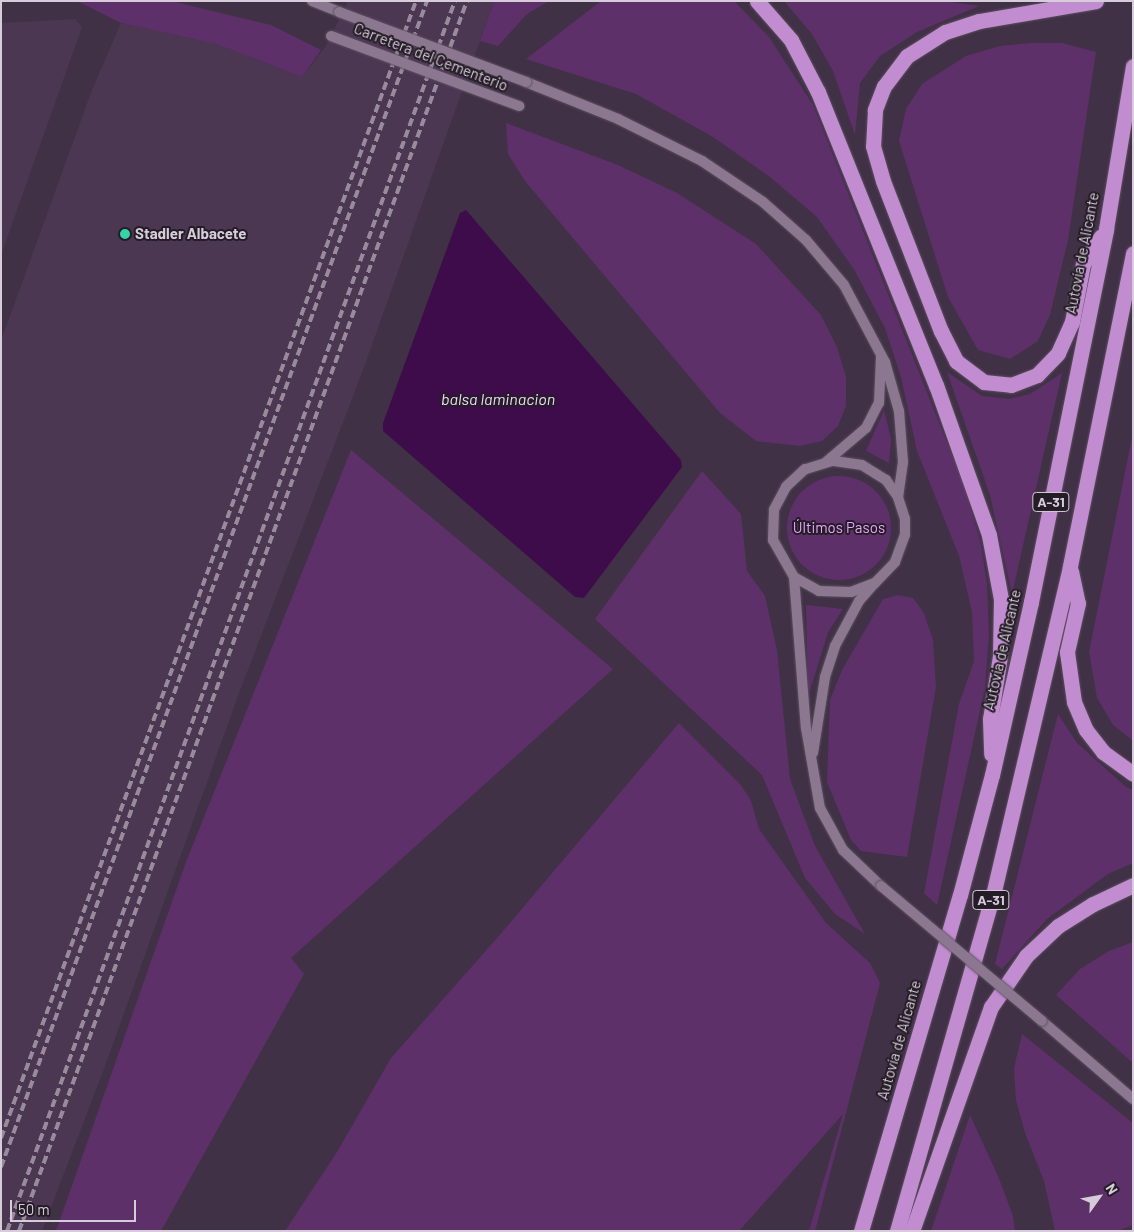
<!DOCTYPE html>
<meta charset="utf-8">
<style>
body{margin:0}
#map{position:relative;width:1134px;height:1232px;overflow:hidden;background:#413146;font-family:Barlow,sans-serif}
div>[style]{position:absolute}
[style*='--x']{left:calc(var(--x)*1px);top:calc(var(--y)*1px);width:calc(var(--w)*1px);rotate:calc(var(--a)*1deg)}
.built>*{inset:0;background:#4c3752}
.green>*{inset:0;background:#5d3069}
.round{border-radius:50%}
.water>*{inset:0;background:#3e0c4a}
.roads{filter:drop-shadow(0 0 1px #5c4e60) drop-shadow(0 0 1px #5c4e60)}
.street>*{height:10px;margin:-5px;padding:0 5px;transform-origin:5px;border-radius:5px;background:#8b7890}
.highway>*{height:15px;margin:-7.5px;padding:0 7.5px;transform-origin:7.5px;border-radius:7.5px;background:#c28cd0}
.rail>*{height:4px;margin-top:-2px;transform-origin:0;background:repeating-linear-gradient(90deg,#988c9c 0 8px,transparent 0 12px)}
.bridges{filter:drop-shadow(0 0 1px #5c4e60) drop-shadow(0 0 1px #5c4e60)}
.street-bridge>*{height:10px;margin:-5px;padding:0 5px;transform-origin:5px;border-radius:5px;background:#8b7890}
.dots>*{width:14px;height:14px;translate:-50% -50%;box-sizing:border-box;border:2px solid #241c26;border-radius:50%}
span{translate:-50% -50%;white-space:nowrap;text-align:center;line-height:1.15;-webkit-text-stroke:4px #241c26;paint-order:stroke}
.shield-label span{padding:1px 4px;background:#241c26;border:1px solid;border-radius:4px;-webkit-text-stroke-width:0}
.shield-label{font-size:14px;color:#d7cdda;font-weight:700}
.street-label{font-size:15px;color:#d7cdda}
.poi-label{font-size:15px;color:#d7cdda;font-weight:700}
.left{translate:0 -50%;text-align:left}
.park-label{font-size:15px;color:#eaa3fd}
.water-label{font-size:16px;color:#f2d6fa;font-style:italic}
.frame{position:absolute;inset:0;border:2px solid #d7cdda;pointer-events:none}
.north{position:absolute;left:1074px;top:1172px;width:50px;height:50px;-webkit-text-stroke:4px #241c26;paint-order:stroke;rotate:58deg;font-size:14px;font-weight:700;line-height:20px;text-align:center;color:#d7cdda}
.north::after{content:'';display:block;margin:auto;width:18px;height:22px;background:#d7cdda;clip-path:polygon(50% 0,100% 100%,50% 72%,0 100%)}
.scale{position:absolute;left:10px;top:1200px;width:126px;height:22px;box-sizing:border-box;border:2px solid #d7cdda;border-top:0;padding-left:6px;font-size:15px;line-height:18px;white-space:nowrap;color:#d7cdda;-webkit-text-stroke:4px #241c26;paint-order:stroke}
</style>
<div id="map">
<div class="built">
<div style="clip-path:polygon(344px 1px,494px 1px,363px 370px,239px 693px,105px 1066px,42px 1231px,1px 1231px,1px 341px,92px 90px,121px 23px,216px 44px,302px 77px,326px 46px,347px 3px)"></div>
<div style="clip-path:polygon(75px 19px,82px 27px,1px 255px,1px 23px)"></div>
</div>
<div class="green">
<div style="clip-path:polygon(77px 1px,171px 1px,271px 25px,321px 50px,302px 77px,216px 44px,121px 23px)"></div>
<div style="clip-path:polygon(494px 1px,549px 1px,527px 14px,498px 46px,480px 41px)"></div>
<div style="clip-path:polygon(601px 1px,734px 1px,769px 37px,813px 105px,963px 483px,981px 544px,987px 584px,989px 635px,985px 688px,937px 905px,924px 893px,959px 704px,974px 661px,972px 612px,959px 556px,917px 451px,901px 377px,885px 328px,855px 271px,817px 217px,770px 177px,713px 137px,636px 94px,526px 59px)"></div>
<div style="clip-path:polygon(784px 1px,944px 1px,979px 6px,917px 32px,880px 56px,860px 83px,855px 135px,833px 71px,812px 34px)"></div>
<div style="clip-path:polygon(1031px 43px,1062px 43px,1096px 52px,1068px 240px,1050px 315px,1038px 341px,1010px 359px,978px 350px,948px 297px,899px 141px,906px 109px,922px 84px,966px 56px,1000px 46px)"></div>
<div style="clip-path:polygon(506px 123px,618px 165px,677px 193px,756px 244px,821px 315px,837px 347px,846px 377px,846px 406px,838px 426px,822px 441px,800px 446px,756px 441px,720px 413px,525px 181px,508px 154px)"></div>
<div style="clip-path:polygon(947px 372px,982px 396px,1009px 399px,1030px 394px,1062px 373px,1012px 594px,990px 495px)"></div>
<div style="clip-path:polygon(884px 410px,891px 439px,889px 463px,866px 451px)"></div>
<div style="clip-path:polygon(1133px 432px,1133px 741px,1113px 725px,1097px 698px,1089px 652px)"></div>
<div style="clip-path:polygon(351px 450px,613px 669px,291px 958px,304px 974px,161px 1231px,56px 1231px,186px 862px)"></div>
<div style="clip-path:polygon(702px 471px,741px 514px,747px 571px,765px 596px,777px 650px,790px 779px,815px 846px,865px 934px,835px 914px,805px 878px,762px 775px,595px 619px)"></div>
<div class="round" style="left:787px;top:476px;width:104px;height:104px"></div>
<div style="clip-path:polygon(898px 595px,913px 598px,924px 613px,933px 640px,936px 687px,907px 857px,861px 851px,851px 840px,827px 782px,830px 700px,842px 670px,883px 599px)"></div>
<div style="clip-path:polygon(806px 605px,843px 609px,828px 632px,808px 697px)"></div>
<div style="clip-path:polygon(1058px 714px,1077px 743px,1126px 787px,1133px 790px,1133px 863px,1108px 874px,1047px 919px,1002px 969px,995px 964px)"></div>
<div style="clip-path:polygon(679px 723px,741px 785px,751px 801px,759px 829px,826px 923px,870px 963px,880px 983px,815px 1231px,809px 1231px,843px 1114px,739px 1231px,285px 1231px,337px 1152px,391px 1058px,498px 937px)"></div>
<div style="clip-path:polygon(1133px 942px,1133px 1063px,1056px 995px,1080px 969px,1109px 951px)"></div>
<div style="clip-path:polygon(1022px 1034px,1133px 1123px,1133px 1225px,1118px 1231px,1055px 1231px,1044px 1181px,1025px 1133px,1016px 1100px,1014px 1068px)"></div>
<div style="clip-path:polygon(970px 1115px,998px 1176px,1013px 1216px,1015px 1231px,931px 1231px)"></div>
</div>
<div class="water">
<div style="clip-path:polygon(466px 210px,681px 460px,682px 467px,584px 598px,575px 597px,383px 431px,383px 423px,460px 213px)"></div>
</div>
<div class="roads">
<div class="street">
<div style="--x:312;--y:1;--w:29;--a:22"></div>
<div style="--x:526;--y:82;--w:99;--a:21.9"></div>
<div style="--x:618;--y:119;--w:94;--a:26.6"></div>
<div style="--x:702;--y:161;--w:73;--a:33.9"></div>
<div style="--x:763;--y:202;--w:57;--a:41.5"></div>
<div style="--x:806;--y:240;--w:59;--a:49.8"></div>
<div style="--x:844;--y:285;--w:87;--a:62"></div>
<div style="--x:885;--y:362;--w:51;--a:74.1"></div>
<div style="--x:899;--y:411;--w:51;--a:85.5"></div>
<div style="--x:903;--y:462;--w:35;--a:98"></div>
<div style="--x:826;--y:462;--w:52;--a:-40.4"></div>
<div style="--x:866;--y:428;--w:28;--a:-63"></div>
<div style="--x:879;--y:403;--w:46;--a:-87.5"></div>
<div style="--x:794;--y:577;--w:29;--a:29"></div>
<div style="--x:819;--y:591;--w:32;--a:2"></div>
<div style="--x:851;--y:592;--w:26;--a:-21"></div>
<div style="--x:875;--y:583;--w:29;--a:-46"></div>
<div style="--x:895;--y:562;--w:29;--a:-70"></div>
<div style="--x:905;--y:535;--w:16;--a:-90"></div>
<div style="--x:905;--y:519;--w:23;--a:-108"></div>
<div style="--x:898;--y:497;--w:21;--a:-125"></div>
<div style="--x:886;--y:480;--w:28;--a:-148"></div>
<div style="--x:862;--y:465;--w:30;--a:-172"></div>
<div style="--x:832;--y:461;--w:28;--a:163"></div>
<div style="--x:805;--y:469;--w:26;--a:137"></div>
<div style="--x:786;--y:487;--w:26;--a:118"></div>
<div style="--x:774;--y:510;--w:30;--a:92"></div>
<div style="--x:773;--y:540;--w:43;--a:60.4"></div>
<div style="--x:794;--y:577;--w:151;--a:85.5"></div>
<div style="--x:806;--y:728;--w:81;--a:80.1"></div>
<div style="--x:820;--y:808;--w:48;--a:61.3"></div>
<div style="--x:843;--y:850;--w:52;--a:43.5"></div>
<div style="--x:813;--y:753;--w:77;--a:-81"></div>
<div style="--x:825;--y:677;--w:33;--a:-72"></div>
<div style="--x:835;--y:646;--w:51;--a:-61.9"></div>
<div style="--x:859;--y:601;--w:23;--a:-49"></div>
<div style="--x:1042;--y:1021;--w:120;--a:40.6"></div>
</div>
<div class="highway">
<div style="--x:757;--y:1;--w:52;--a:48.9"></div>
<div style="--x:791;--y:40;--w:59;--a:62.6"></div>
<div style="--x:818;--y:92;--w:316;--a:68.1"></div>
<div style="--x:936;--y:385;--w:159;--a:70.5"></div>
<div style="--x:989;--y:535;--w:65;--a:79.4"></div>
<div style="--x:1001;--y:599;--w:57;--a:91"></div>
<div style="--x:1000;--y:656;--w:64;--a:99"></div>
<div style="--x:990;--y:719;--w:35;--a:88"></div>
<div style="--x:1096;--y:1;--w:119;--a:170.3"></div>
<div style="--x:979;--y:21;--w:36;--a:162"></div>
<div style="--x:945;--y:32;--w:45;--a:147.7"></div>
<div style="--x:907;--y:56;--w:38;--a:127"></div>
<div style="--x:884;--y:86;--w:26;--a:111"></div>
<div style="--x:875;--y:110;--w:36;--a:93"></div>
<div style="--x:873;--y:146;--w:36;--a:74"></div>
<div style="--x:883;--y:181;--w:161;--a:68.9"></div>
<div style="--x:941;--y:331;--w:34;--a:63"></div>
<div style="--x:956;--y:361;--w:35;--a:37"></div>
<div style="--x:984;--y:382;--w:27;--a:6"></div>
<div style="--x:1011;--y:385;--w:28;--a:-21"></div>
<div style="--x:1037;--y:375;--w:30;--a:-46"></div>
<div style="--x:1058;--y:353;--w:34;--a:-66"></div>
<div style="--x:1072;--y:322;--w:59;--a:-79.3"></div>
<div style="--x:1083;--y:264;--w:33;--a:-57"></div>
<div style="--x:1071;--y:571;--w:33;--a:78"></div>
<div style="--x:1078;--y:603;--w:50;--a:102.7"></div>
<div style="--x:1067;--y:652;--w:50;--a:82"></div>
<div style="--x:1074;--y:702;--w:30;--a:67"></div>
<div style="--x:1086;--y:730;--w:28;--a:52"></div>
<div style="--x:1103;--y:752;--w:37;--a:36"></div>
<div style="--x:861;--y:1231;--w:350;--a:-73.6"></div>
<div style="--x:960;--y:895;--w:124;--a:-75.1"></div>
<div style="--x:992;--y:775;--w:177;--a:-77.3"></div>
<div style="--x:1031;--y:602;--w:380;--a:-78.6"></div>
<div style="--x:1106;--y:229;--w:165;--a:-80.6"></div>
<div style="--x:897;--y:1231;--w:349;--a:-74.1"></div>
<div style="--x:993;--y:895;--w:338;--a:-76.8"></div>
<div style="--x:1070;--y:566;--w:319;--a:-78.6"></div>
<div style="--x:912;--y:1231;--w:238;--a:-70.6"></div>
<div style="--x:991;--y:1007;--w:62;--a:-55.5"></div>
<div style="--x:1026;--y:956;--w:44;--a:-43.2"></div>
<div style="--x:1058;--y:926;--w:41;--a:-32.2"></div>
<div style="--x:1093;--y:904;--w:44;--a:-25.4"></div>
</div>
</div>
<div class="rail">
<div style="--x:1;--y:1138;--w:1210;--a:-69.95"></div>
<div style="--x:1;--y:1167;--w:1241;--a:-69.93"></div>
<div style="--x:7;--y:1231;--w:1309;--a:-69.99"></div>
<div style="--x:19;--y:1231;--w:1309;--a:-69.99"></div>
</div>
<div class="bridges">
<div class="street-bridge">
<div style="--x:339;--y:12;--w:200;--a:20.5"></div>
<div style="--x:331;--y:36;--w:201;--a:20.4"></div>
<div style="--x:881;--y:886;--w:210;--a:40"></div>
</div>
</div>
<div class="dots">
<div style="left:125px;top:234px;background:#35d4a7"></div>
</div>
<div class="shield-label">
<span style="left:1051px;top:502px">A-31</span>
<span style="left:991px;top:900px">A-31</span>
</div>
<div class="street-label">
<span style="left:431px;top:57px;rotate:21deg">Carretera del Cementerio</span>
<span style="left:1082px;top:253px;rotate:-79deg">Autovía de Alicante</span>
<span style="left:1002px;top:650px;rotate:-77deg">Autovía de Alicante</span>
<span style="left:899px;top:1040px;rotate:-74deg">Autovía de Alicante</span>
</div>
<div class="poi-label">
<span class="left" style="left:135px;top:234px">Stadler Albacete</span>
</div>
<div class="park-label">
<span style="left:839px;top:528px">Últimos Pasos</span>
</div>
<div class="water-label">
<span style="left:498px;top:399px">balsa laminacion</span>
</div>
<div class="frame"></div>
<div class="north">N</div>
<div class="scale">50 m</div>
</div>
